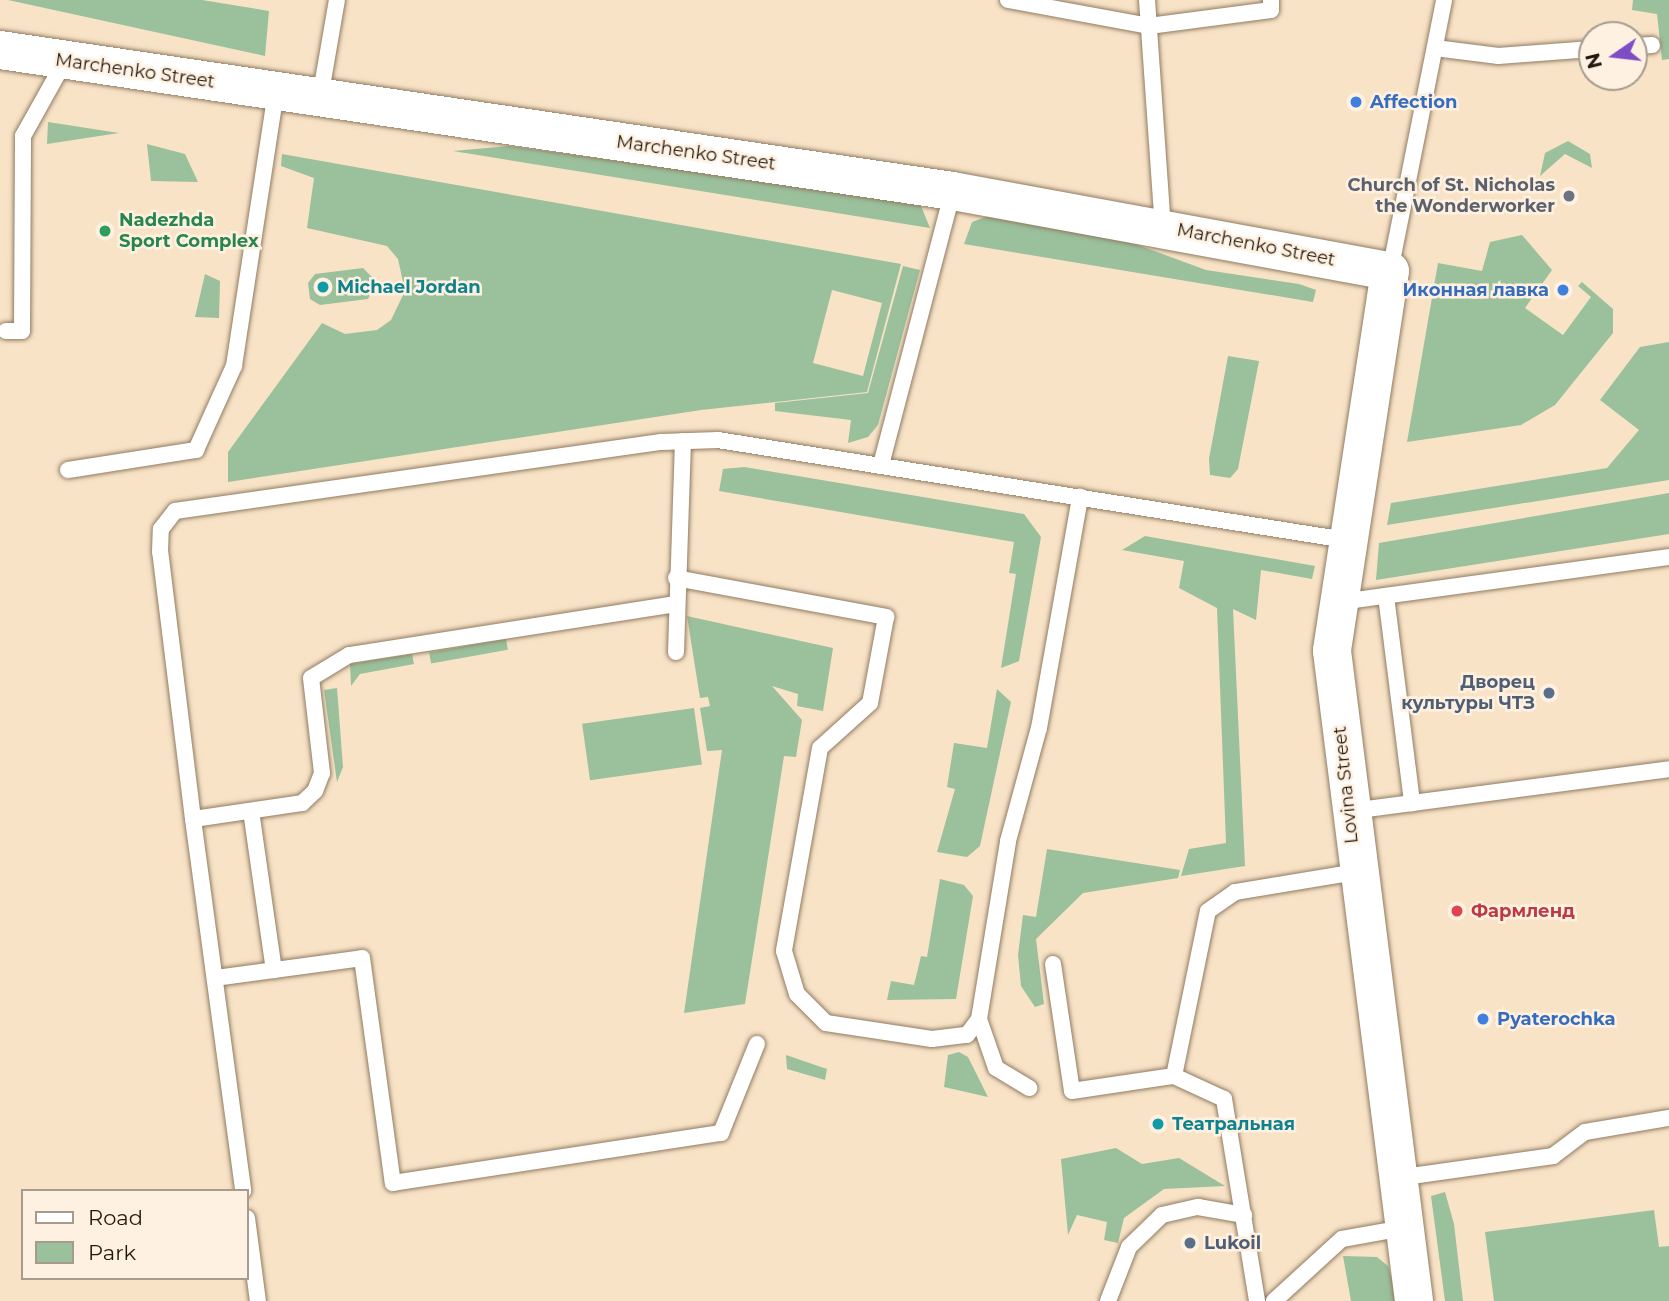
<!DOCTYPE html>
<meta charset="utf-8">
<style>
body{margin:0}
#map{position:relative;width:1669px;height:1301px;overflow:hidden;background:#f8e3c7;font-family:Montserrat,sans-serif}
div>[style]{position:absolute}
[style*='--x']{left:calc(var(--x)*1px);top:calc(var(--y)*1px);width:calc(var(--w)*1px);rotate:calc(var(--a)*1deg)}
.green>*{inset:0;background:#9ac19c;transform-origin:0 0}
.roads{filter:drop-shadow(0 0 2px #907c63) drop-shadow(0 0 2px #907c63)}
.lane>*{height:16px;margin:-8px;padding:0 8px;transform-origin:8px;border-radius:8px;background:#fff}
.secondary>*{height:38px;margin:-19px;padding:0 19px;transform-origin:19px;border-radius:19px;background:#fff}
.dots>*{width:19px;height:19px;translate:-50% -50%;box-sizing:border-box;border:4px solid #fff1e1;border-radius:50%}
span{translate:-50% -50%;white-space:nowrap;text-align:center;line-height:1.15;-webkit-text-stroke:5px #fff1e1;paint-order:stroke}
.street-label{font-size:18px;color:#21190f}
.shop-label{font-size:18px;color:#366cbe;font-weight:700}
.left{translate:0 -50%;text-align:left}
.right{translate:-100% -50%;text-align:right}
.worship-label{font-size:18px;color:#5b616d;font-weight:700}
.leisure-label{font-size:18px;color:#27864d;font-weight:700}
.culture-label{font-size:18px;color:#0d838f;font-weight:700}
.service-label{font-size:18px;color:#4e5e75;font-weight:700}
.health-label{font-size:18px;color:#be3a42;font-weight:700}
.legend{position:absolute;left:21px;top:1189px;width:228px;height:91px;box-sizing:border-box;background:#fff1e1;border:2px solid #a69b8d;margin:0;padding:9px 12px;list-style:none;font-size:21px;color:#21190f}
.legend li{display:flex;align-items:center;gap:14px;height:35px}
.legend b{width:35px;border:2px solid #a69b8d}
.north{position:absolute;left:1578px;top:21px;width:70px;height:70px;box-sizing:border-box;background:#fff1e1;border:2px solid #a69b8d;border-radius:50%;rotate:256deg;font-size:19px;font-weight:700;line-height:28px;text-align:center;color:#21190f}
.north::after{content:'';display:block;margin:auto;width:24px;height:32px;background:#7e4dc5;clip-path:polygon(50% 0,100% 100%,50% 72%,0 100%)}
</style>
<div id="map">
<div class="green">
<div style="clip-path:polygon(8px 0,202px 0,269px 11px,265px 56px)"></div>
<div style="clip-path:polygon(1633px 0,1669px 0,1669px 59px,1662px 60px,1657px 14px,1632px 10px)"></div>
<div style="clip-path:polygon(48px 122px,119px 133px,47px 144px)"></div>
<div style="clip-path:polygon(1568px 141px,1590px 154px,1592px 168px,1565px 154px,1540px 176px,1545px 153px)"></div>
<div style="clip-path:polygon(147px 144px,185px 154px,198px 182px,151px 181px)"></div>
<div style="clip-path:polygon(509px 146px,909px 201px,921px 206px,930px 228px,453px 151px)"></div>
<div style="clip-path:polygon(evenodd,282px 154px,901px 264px,867px 392px,701px 410px,228px 482px,228px 452px,322px 323px,345px 334px,377px 330px,391px 320px,405px 291px,398px 259px,387px 246px,307px 228px,314px 178px,281px 166px,282px 154px,832px 290px,882px 303px,863px 376px,813px 363px,832px 290px)"></div>
<div style="clip-path:polygon(991px 215px,1119px 238px,1206px 270px,1299px 284px,1316px 290px,1313px 302px,964px 244px,972px 222px)"></div>
<div style="clip-path:polygon(1522px 235px,1552px 270px,1525px 308px,1563px 335px,1591px 297px,1578px 286px,1582px 282px,1613px 309px,1613px 333px,1555px 405px,1521px 425px,1407px 442px,1438px 263px,1482px 271px,1490px 242px)"></div>
<div style="clip-path:polygon(903px 266px,920px 270px,878px 425px,868px 437px,848px 443px,851px 420px,775px 411px,775px 403px,868px 393px)"></div>
<div style="clip-path:polygon(363px 268px,377px 282px,368px 299px,320px 305px,310px 299px,308px 283px,315px 274px)"></div>
<div style="clip-path:polygon(205px 274px,220px 281px,219px 318px,195px 317px)"></div>
<div style="clip-path:polygon(1669px 342px,1669px 480px,1387px 525px,1391px 503px,1607px 468px,1639px 430px,1600px 400px,1640px 347px)"></div>
<div style="clip-path:polygon(1228px 356px,1259px 361px,1238px 469px,1230px 478px,1210px 475px,1209px 459px)"></div>
<div style="clip-path:polygon(744px 467px,1024px 514px,1041px 537px,1019px 661px,1001px 668px,1016px 574px,1009px 573px,1014px 542px,719px 491px,723px 469px)"></div>
<div style="clip-path:polygon(1669px 493px,1669px 534px,1376px 580px,1379px 543px)"></div>
<div style="clip-path:polygon(1145px 536px,1315px 566px,1312px 579px,1261px 570px,1256px 620px,1233px 609px,1245px 866px,1181px 876px,1189px 849px,1226px 843px,1217px 608px,1179px 588px,1184px 561px,1122px 550px)"></div>
<div style="clip-path:polygon(687px 616px,833px 648px,823px 711px,797px 706px,798px 694px,772px 686px,802px 720px,796px 757px,784px 756px,745px 1004px,684px 1013px,722px 750px,707px 751px,700px 708px,710px 706px,708px 697px,700px 698px)"></div>
<div style="left:506px;top:639px;width:11px;height:78px;rotate:80deg"></div>
<div style="clip-path:polygon(412px 654px,414px 664px,360px 674px,351px 686px,350px 664px)"></div>
<div style="clip-path:polygon(337px 688px,343px 767px,337px 782px,324px 690px)"></div>
<div style="clip-path:polygon(997px 689px,1011px 702px,980px 846px,967px 857px,937px 852px,955px 789px,947px 787px,954px 743px,987px 748px)"></div>
<div style="left:694px;top:708px;width:57px;height:113px;rotate:82deg"></div>
<div style="clip-path:polygon(1047px 849px,1180px 870px,1178px 878px,1083px 893px,1036px 939px,1044px 1004px,1035px 1007px,1021px 986px,1018px 955px,1023px 915px,1036px 917px)"></div>
<div style="clip-path:polygon(940px 879px,964px 885px,973px 896px,956px 999px,887px 1000px,891px 981px,914px 985px,921px 956px,927px 957px)"></div>
<div style="clip-path:polygon(959px 1052px,968px 1057px,988px 1097px,944px 1087px,948px 1055px)"></div>
<div style="clip-path:polygon(786px 1055px,827px 1069px,825px 1080px,787px 1069px)"></div>
<div style="clip-path:polygon(1116px 1148px,1142px 1164px,1179px 1158px,1225px 1186px,1164px 1189px,1124px 1218px,1118px 1243px,1104px 1240px,1107px 1222px,1077px 1215px,1068px 1235px,1061px 1159px)"></div>
<div style="clip-path:polygon(1445px 1192px,1454px 1224px,1463px 1301px,1445px 1301px,1431px 1196px)"></div>
<div style="clip-path:polygon(1654px 1210px,1659px 1247px,1669px 1246px,1669px 1301px,1494px 1301px,1485px 1232px)"></div>
<div style="clip-path:polygon(1343px 1256px,1377px 1257px,1388px 1266px,1398px 1301px,1351px 1301px)"></div>
</div>
<div class="roads">
<div class="lane">
<div style="--x:1008;--y:0;--w:143;--a:10.4"></div>
<div style="--x:1149;--y:26;--w:123;--a:-7.5"></div>
<div style="--x:1271;--y:10;--w:10;--a:-90"></div>
<div style="--x:1147;--y:0;--w:229;--a:86"></div>
<div style="--x:1634;--y:46;--w:18;--a:-3"></div>
<div style="--x:1435;--y:48;--w:64;--a:7.2"></div>
<div style="--x:1498;--y:56;--w:94;--a:-4.3"></div>
<div style="--x:320;--y:98;--w:99;--a:-80.2"></div>
<div style="--x:1390;--y:271;--w:276;--a:-78.7"></div>
<div style="--x:6;--y:331;--w:16;--a:0"></div>
<div style="--x:22;--y:331;--w:195;--a:-89.7"></div>
<div style="--x:23;--y:136;--w:86;--a:-60.8"></div>
<div style="--x:882;--y:461;--w:279;--a:-75.3"></div>
<div style="--x:68;--y:470;--w:130;--a:-8.9"></div>
<div style="--x:196;--y:450;--w:92;--a:-65.7"></div>
<div style="--x:234;--y:366;--w:277;--a:-81.3"></div>
<div style="--x:676;--y:578;--w:214;--a:10.5"></div>
<div style="--x:886;--y:617;--w:87;--a:100.5"></div>
<div style="--x:870;--y:703;--w:67;--a:138"></div>
<div style="--x:820;--y:748;--w:206;--a:100.1"></div>
<div style="--x:784;--y:951;--w:45;--a:73.2"></div>
<div style="--x:797;--y:994;--w:41;--a:45"></div>
<div style="--x:826;--y:1023;--w:107;--a:8.6"></div>
<div style="--x:932;--y:1039;--w:35;--a:-7"></div>
<div style="--x:967;--y:1035;--w:20;--a:-53"></div>
<div style="--x:979;--y:1019;--w:180;--a:-80.7"></div>
<div style="--x:1008;--y:841;--w:117;--a:-74.7"></div>
<div style="--x:1039;--y:728;--w:235;--a:-79.9"></div>
<div style="--x:1386;--y:596;--w:209;--a:82.8"></div>
<div style="--x:1340;--y:602;--w:332;--a:-7.8"></div>
<div style="--x:676;--y:604;--w:331;--a:171.1"></div>
<div style="--x:349;--y:655;--w:44;--a:148.8"></div>
<div style="--x:311;--y:678;--w:96;--a:83.4"></div>
<div style="--x:322;--y:773;--w:19;--a:111"></div>
<div style="--x:315;--y:791;--w:18;--a:137"></div>
<div style="--x:302;--y:803;--w:110;--a:171.6"></div>
<div style="--x:193;--y:819;--w:269;--a:-97"></div>
<div style="--x:160;--y:552;--w:23;--a:-88"></div>
<div style="--x:161;--y:529;--w:23;--a:-52"></div>
<div style="--x:175;--y:511;--w:491;--a:-8.1"></div>
<div style="--x:661;--y:442;--w:57;--a:-2"></div>
<div style="--x:718;--y:440;--w:636;--a:9.05"></div>
<div style="--x:676;--y:652;--w:211;--a:-88.1"></div>
<div style="--x:251;--y:811;--w:161;--a:81.8"></div>
<div style="--x:1352;--y:811;--w:320;--a:-7.5"></div>
<div style="--x:193;--y:819;--w:375;--a:82.3"></div>
<div style="--x:1053;--y:964;--w:128;--a:81.5"></div>
<div style="--x:1072;--y:1091;--w:103;--a:-8.4"></div>
<div style="--x:1174;--y:1076;--w:55;--a:24.7"></div>
<div style="--x:1224;--y:1099;--w:205;--a:80.7"></div>
<div style="--x:215;--y:978;--w:148;--a:-7.7"></div>
<div style="--x:362;--y:958;--w:227;--a:82.2"></div>
<div style="--x:393;--y:1183;--w:332;--a:-8.7"></div>
<div style="--x:721;--y:1133;--w:96;--a:-68"></div>
<div style="--x:979;--y:1019;--w:52;--a:70.9"></div>
<div style="--x:996;--y:1068;--w:39;--a:31"></div>
<div style="--x:1174;--y:1076;--w:168;--a:-78.4"></div>
<div style="--x:1208;--y:911;--w:33;--a:-35"></div>
<div style="--x:1235;--y:892;--w:123;--a:-9.4"></div>
<div style="--x:1397;--y:1178;--w:158;--a:-8"></div>
<div style="--x:1553;--y:1156;--w:40;--a:-37"></div>
<div style="--x:1585;--y:1132;--w:85;--a:-9.5"></div>
<div style="--x:247;--y:1218;--w:84;--a:82.5"></div>
<div style="--x:1108;--y:1301;--w:58;--a:-68.7"></div>
<div style="--x:1129;--y:1247;--w:46;--a:-44.1"></div>
<div style="--x:1162;--y:1215;--w:37;--a:-13"></div>
<div style="--x:1198;--y:1207;--w:47;--a:9.9"></div>
<div style="--x:1274;--y:1301;--w:92;--a:-42.4"></div>
<div style="--x:1342;--y:1239;--w:63;--a:-10.1"></div>
</div>
<div class="secondary">
<div style="--x:0;--y:50;--w:963;--a:8.42"></div>
<div style="--x:953;--y:191;--w:444;--a:10.4"></div>
<div style="--x:1390;--y:271;--w:384;--a:98.7"></div>
<div style="--x:1332;--y:651;--w:655;--a:82.81"></div>
</div>
</div>
<div class="dots">
<div style="left:1356px;top:102px;background:#3f7fe0"></div>
<div style="left:1569px;top:196px;background:#6b7280"></div>
<div style="left:105px;top:231px;background:#2e9e5b"></div>
<div style="left:323px;top:287px;background:#0f9aa8"></div>
<div style="left:1563px;top:290px;background:#3f7fe0"></div>
<div style="left:1549px;top:693px;background:#5c6f8a"></div>
<div style="left:1457px;top:911px;background:#e0444e"></div>
<div style="left:1483px;top:1019px;background:#3f7fe0"></div>
<div style="left:1158px;top:1124px;background:#0f9aa8"></div>
<div style="left:1190px;top:1243px;background:#5c6f8a"></div>
</div>
<div class="street-label">
<span style="left:135px;top:71px;rotate:8deg">Marchenko Street</span>
<span style="left:696px;top:153px;rotate:8deg">Marchenko Street</span>
<span style="left:1256px;top:245px;rotate:11deg">Marchenko Street</span>
<span style="left:1346px;top:785px;rotate:-96deg">Lovina Street</span>
</div>
<div class="shop-label">
<span class="left" style="left:1370px;top:102px">Affection</span>
<span class="right" style="left:1549px;top:290px">Иконная лавка</span>
<span class="left" style="left:1497px;top:1019px">Pyaterochka</span>
</div>
<div class="worship-label">
<span class="right" style="left:1555px;top:196px">Church of St. Nicholas<br>the Wonderworker</span>
</div>
<div class="leisure-label">
<span class="left" style="left:119px;top:231px">Nadezhda<br>Sport Complex</span>
</div>
<div class="culture-label">
<span class="left" style="left:337px;top:287px">Michael Jordan</span>
<span class="left" style="left:1172px;top:1124px">Театральная</span>
</div>
<div class="service-label">
<span class="right" style="left:1535px;top:693px">Дворец<br>культуры ЧТЗ</span>
<span class="left" style="left:1204px;top:1243px">Lukoil</span>
</div>
<div class="health-label">
<span class="left" style="left:1471px;top:911px">Фармленд</span>
</div>
<ul class="legend">
<li><b style="height:9px;background:#fff"></b>Road</li>
<li><b style="height:19px;background:#9ac19c"></b>Park</li>
</ul>
<div class="north">N</div>
</div>
